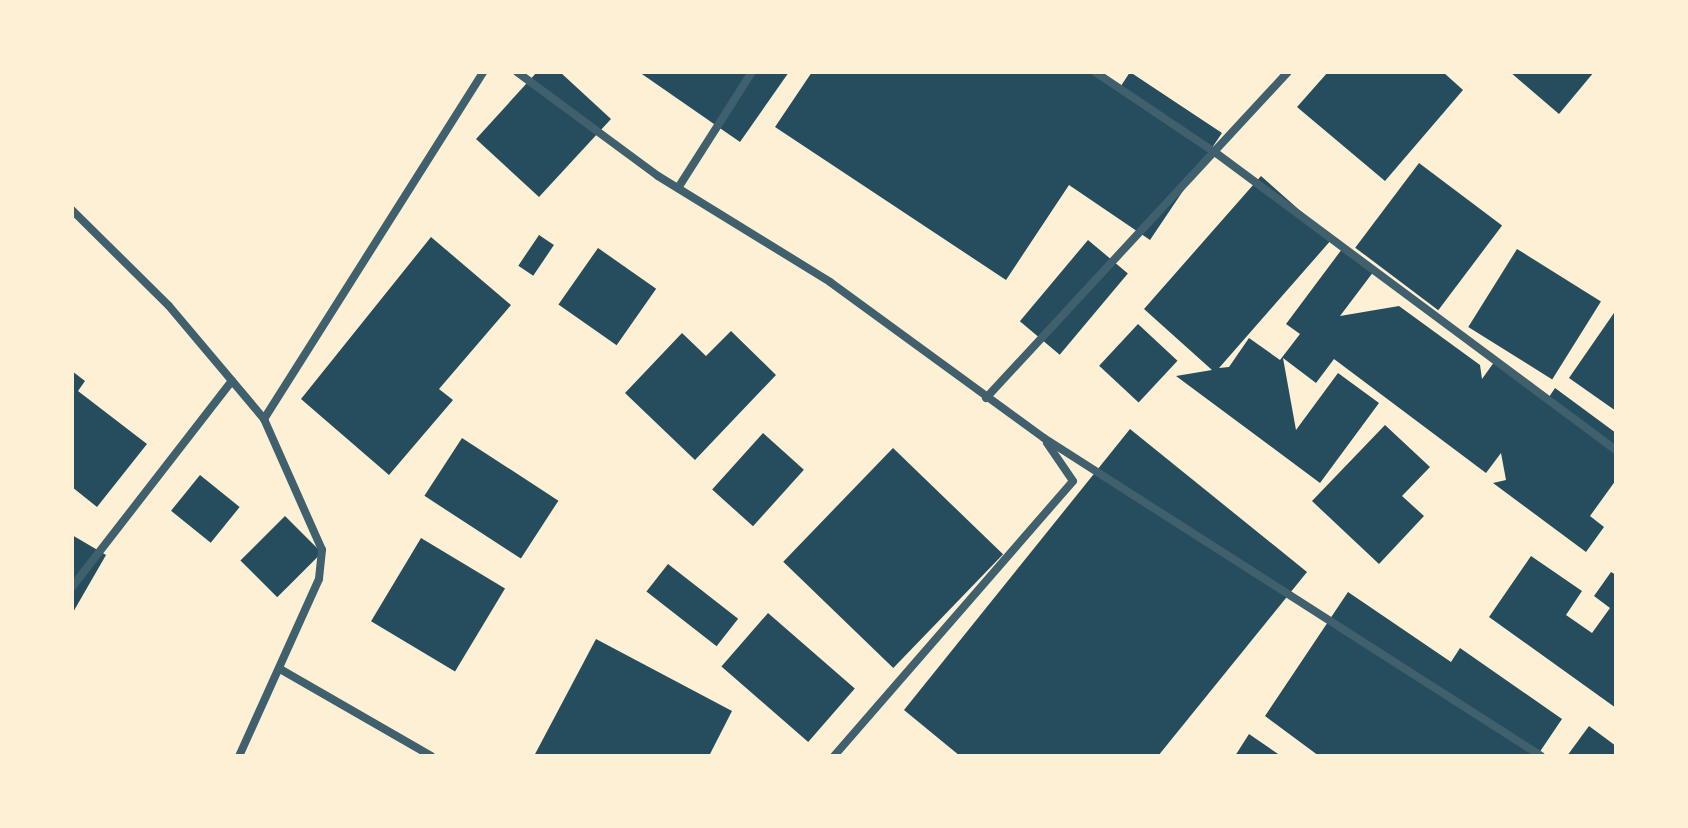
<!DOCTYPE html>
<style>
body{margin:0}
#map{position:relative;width:1688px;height:828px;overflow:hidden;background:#fdf0d5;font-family:Merriweather,serif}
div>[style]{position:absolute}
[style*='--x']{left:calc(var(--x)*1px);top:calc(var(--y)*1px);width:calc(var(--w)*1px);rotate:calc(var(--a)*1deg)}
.building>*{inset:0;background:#264d5e;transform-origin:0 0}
.minor>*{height:8px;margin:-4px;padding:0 4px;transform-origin:4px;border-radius:4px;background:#3f606c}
span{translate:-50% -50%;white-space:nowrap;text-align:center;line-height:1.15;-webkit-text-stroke:8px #fdf0d5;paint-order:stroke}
.frame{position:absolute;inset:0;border:74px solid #fdf0d5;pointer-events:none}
</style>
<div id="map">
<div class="building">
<div style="clip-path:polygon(537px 72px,560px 72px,611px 119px,539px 197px,476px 139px)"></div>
<div style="clip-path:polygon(639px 72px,789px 72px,740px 142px)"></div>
<div style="clip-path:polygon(812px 72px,1093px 72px,1119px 89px,1130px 72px,1222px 133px,1150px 240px,1069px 185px,1006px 280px,775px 127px)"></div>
<div style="clip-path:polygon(1328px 72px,1443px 72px,1463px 90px,1385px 181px,1297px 107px)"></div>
<div style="clip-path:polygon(1510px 72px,1594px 72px,1559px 114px)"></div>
<div style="left:1419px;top:163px;width:104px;height:106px;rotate:37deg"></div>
<div style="clip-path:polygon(1261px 176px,1332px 239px,1219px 368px,1229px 367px,1249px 338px,1280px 360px,1300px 334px,1286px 324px,1342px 249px,1374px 271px,1340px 316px,1399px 306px,1480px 365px,1482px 379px,1497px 358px,1549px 397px,1555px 388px,1616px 433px,1616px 480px,1590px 516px,1604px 527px,1586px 552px,1493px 483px,1506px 480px,1501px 453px,1486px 473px,1334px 359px,1316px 383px,1283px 358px,1296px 430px,1338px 373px,1379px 403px,1320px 483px,1176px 376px,1212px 370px,1144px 309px)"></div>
<div style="left:539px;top:235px;width:18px;height:37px;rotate:34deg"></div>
<div style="clip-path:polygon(431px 237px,511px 305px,439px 389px,453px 400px,389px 475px,301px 399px)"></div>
<div style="left:1088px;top:240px;width:52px;height:106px;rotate:40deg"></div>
<div style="left:598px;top:248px;width:71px;height:69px;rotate:35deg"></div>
<div style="left:1517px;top:249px;width:99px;height:92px;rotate:32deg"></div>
<div style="clip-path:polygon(1616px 310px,1616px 411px,1569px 378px)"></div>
<div style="left:1138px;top:324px;width:54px;height:57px;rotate:43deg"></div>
<div style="clip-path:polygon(731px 331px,776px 375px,695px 460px,625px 393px,682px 333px,706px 356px)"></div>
<div style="clip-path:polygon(72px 371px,85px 381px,78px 391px,147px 444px,97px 507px,72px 487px)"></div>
<div style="clip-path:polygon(1385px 425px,1430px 467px,1402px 496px,1424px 516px,1379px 564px,1312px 501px)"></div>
<div style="clip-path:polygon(1130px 429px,1307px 572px,1158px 756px,960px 756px,904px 710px)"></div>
<div style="left:763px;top:433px;width:55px;height:76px;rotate:42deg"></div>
<div style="left:462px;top:438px;width:115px;height:69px;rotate:33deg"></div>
<div style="left:893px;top:448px;width:153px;height:158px;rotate:44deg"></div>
<div style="left:200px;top:475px;width:51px;height:46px;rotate:39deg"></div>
<div style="left:285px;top:516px;width:52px;height:63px;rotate:45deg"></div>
<div style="clip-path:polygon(72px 535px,106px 555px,72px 614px)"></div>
<div style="left:421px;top:538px;width:98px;height:97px;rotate:31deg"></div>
<div style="clip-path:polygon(1531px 556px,1582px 591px,1566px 615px,1592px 633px,1610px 608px,1594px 596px,1611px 572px,1616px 575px,1616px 708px,1489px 617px)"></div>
<div style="left:668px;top:564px;width:89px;height:35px;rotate:38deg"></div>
<div style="clip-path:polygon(1348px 592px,1451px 662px,1460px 648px,1562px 719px,1537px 756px,1319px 756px,1265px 716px)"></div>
<div style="left:768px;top:613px;width:115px;height:71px;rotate:41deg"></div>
<div style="clip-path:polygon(596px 639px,732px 711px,709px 756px,534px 756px)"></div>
<div style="clip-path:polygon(1589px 726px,1616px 746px,1616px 756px,1567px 756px)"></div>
<div style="clip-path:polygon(1249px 734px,1281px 756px,1235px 756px)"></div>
</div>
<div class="minor">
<div style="--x:517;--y:72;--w:175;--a:36.4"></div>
<div style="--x:658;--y:176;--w:202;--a:31.6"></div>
<div style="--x:830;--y:282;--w:265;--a:36.1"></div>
<div style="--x:1044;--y:438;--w:590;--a:32.61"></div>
<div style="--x:1095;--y:72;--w:146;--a:33.8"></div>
<div style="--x:1216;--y:153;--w:498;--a:36.6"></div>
<div style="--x:678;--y:188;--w:138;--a:-57.5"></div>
<div style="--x:72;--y:210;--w:136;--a:44.7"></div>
<div style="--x:169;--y:306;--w:148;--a:49.9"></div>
<div style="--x:264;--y:419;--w:143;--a:66.1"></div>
<div style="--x:322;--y:550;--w:29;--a:96"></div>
<div style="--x:319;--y:579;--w:194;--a:114.3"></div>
<div style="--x:986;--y:398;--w:444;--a:-47.2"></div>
<div style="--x:264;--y:419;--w:410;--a:-57.7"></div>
<div style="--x:72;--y:587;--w:261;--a:-52.2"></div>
<div style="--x:280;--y:669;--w:174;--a:29.9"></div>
<div style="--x:834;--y:756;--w:364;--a:-49"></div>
<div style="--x:1073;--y:481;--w:46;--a:-124.4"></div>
</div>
<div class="frame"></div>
</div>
